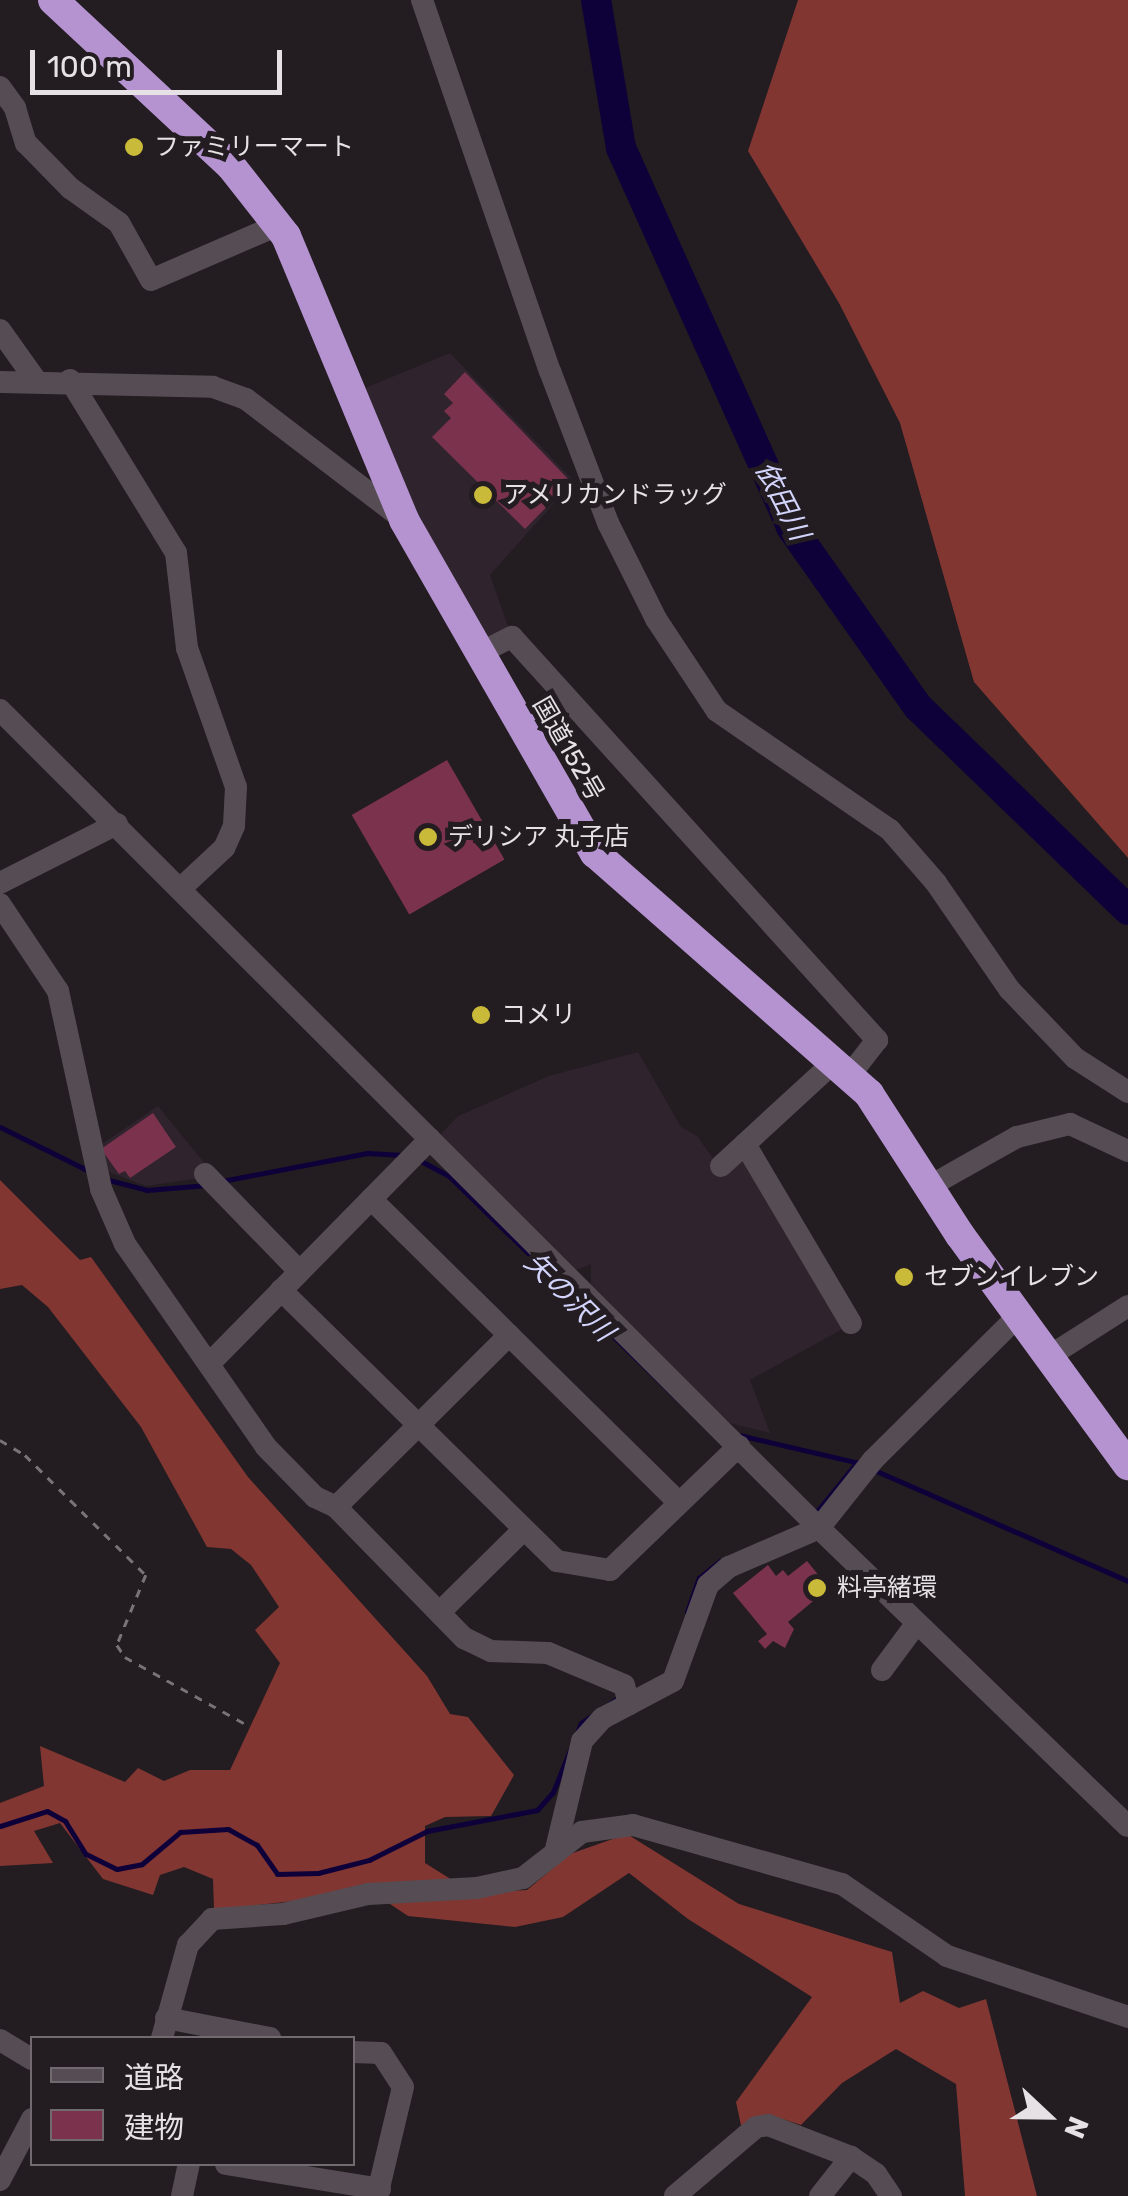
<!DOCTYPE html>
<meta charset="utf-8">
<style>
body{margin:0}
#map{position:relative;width:1128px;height:2196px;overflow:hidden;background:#231c21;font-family:Rubik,"Noto Sans JP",sans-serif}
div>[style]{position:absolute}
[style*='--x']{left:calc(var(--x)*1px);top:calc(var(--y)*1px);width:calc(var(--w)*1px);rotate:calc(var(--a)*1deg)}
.built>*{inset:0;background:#2f232d}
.forest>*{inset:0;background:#813632}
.stream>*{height:5px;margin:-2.5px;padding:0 2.5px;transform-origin:2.5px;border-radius:2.5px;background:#0e0039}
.river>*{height:30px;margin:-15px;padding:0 15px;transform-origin:15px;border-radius:15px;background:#0e0039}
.building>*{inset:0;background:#7b324c;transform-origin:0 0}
.path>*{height:2.5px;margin-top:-1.25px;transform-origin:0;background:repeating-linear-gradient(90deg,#787377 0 8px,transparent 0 16px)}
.minor>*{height:22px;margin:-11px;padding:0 11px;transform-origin:11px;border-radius:11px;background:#554d53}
.highway>*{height:30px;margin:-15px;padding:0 15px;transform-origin:15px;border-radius:15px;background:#b593d1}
.dots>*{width:28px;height:28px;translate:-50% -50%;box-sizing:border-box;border:5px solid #231c21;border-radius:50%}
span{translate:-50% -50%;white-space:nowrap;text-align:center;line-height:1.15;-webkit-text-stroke:10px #231c21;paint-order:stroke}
.poi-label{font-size:25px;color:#e5e1e4}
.left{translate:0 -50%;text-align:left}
.street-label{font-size:25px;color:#e5e1e4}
.water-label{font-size:28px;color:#d2d4fb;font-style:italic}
.legend{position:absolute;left:30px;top:2036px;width:325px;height:130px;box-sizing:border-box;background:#231c21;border:2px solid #716b6f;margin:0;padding:12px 18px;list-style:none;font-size:30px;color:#e5e1e4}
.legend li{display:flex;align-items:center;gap:20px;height:50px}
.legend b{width:50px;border:2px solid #716b6f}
.north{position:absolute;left:998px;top:2066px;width:100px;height:100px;-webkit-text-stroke:8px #231c21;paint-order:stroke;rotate:112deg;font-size:28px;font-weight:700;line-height:40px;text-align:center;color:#e5e1e4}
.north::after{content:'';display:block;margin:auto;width:35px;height:45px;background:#e5e1e4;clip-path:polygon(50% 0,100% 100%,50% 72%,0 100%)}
.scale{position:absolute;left:30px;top:50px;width:252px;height:45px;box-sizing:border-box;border:5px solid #e5e1e4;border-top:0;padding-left:12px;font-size:30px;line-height:35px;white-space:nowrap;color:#e5e1e4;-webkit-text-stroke:8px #231c21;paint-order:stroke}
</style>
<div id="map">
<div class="built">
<div style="clip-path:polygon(450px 353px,574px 481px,490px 575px,510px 632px,485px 647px,423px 533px,365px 388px)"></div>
<div style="clip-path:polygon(638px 1052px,681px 1127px,697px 1136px,721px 1170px,746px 1150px,848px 1326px,750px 1380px,770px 1433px,730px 1423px,591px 1289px,591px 1264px,571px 1272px,437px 1138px,458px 1116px,549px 1076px)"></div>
<div style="clip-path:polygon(158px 1106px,215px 1176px,146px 1186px,103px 1170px,99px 1146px)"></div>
</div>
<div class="forest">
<div style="clip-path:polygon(798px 0,1128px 0,1128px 858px,974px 682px,900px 423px,839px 303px,748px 151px)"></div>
<div style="clip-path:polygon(0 1180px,80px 1260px,91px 1257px,248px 1477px,427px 1676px,450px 1714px,468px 1717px,514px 1775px,491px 1816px,445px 1817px,425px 1826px,425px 1863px,473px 1893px,527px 1890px,570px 1854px,627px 1834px,739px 1904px,892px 1952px,900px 2003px,923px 1991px,959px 2008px,986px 1999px,1037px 2196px,965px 2196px,956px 2084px,896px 2049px,842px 2083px,801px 2125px,767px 2114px,742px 2130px,736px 2102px,812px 1997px,688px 1919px,629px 1873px,563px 1917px,515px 1927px,408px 1916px,372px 1892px,214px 1910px,213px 1879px,184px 1867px,160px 1875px,153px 1895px,103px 1879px,60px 1823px,34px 1831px,53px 1863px,0 1866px,0 1803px,44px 1786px,40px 1746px,125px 1782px,138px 1768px,164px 1781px,190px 1770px,230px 1770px,280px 1663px,255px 1630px,279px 1607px,251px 1565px,231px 1549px,207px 1547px,141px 1427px,48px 1307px,22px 1285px,0 1289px)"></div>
</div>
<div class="stream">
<div style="--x:0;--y:1127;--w:102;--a:26.3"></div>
<div style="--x:419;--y:1160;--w:34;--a:28"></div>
<div style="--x:449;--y:1176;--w:362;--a:44.3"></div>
<div style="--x:105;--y:1179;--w:43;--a:14.7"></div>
<div style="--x:147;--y:1190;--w:60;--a:-4.8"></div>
<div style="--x:222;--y:1181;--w:148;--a:-10.9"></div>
<div style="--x:367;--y:1153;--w:36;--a:3"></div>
<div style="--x:739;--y:1435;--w:123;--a:13.1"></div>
<div style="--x:874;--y:1470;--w:277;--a:23.6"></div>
<div style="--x:814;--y:1515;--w:68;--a:-50.9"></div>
<div style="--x:687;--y:1612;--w:36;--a:-71"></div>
<div style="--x:699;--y:1578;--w:27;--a:-39"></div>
<div style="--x:0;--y:1826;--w:49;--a:-17.7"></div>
<div style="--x:47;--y:1811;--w:21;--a:29"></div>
<div style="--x:65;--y:1821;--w:39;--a:58"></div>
<div style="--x:86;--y:1854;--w:34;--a:26"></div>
<div style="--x:117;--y:1869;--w:25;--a:-11"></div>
<div style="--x:142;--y:1864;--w:50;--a:-40.1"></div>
<div style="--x:180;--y:1832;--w:48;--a:-3.6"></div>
<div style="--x:228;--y:1829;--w:33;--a:29"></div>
<div style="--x:257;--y:1845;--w:35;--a:55"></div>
<div style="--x:277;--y:1874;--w:41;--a:-1.4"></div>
<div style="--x:318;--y:1873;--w:53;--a:-14.3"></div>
<div style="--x:369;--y:1860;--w:65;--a:-26.6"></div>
<div style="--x:427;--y:1831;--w:112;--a:-10.8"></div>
<div style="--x:537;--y:1810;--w:24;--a:-48"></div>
<div style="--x:553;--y:1792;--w:74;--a:-67.9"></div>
<div style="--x:581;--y:1723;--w:48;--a:-34"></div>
</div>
<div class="river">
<div style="--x:596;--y:0;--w:150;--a:80.4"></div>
<div style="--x:621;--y:148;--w:415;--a:65.8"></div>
<div style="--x:791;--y:527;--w:220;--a:54.8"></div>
<div style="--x:918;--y:707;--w:292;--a:44"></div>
</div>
<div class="building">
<div style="clip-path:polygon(465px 372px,571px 482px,525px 529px,432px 437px,451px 418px,444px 411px,453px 403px,444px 394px)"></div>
<div style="left:447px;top:760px;width:115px;height:110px;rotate:60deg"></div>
<div style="clip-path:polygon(153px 1113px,176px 1147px,130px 1178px,125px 1171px,119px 1174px,101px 1149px)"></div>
<div style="clip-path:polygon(807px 1561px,829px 1588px,788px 1622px,794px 1629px,785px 1648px,773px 1641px,765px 1649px,758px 1641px,767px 1634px,733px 1593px,768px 1565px,776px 1576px,783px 1570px,788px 1576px)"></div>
</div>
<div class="path">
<div style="--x:0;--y:1440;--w:29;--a:31"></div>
<div style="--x:25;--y:1455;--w:170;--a:44.8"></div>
<div style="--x:146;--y:1575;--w:76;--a:112.5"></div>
<div style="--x:117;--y:1645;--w:14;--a:56"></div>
<div style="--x:125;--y:1657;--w:140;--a:29.1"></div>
</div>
<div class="minor">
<div style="--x:422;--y:0;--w:392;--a:71"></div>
<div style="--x:550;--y:371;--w:163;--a:69.1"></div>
<div style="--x:608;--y:523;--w:107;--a:63.4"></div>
<div style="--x:656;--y:619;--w:110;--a:56.5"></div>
<div style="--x:717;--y:711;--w:210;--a:34.5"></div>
<div style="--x:890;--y:830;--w:70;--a:49"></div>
<div style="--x:936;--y:883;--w:129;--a:55.4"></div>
<div style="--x:1009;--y:989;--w:95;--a:46.3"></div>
<div style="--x:1075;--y:1058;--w:63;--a:32.7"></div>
<div style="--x:0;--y:87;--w:26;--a:54"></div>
<div style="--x:15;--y:108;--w:37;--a:73"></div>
<div style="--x:26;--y:143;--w:63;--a:45.6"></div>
<div style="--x:70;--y:188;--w:60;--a:35.5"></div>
<div style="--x:119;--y:223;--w:65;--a:60.7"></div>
<div style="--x:151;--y:280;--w:138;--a:-23.4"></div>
<div style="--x:0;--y:330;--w:60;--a:54.5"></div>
<div style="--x:70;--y:380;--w:203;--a:58.5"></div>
<div style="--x:176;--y:553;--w:96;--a:83.4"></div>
<div style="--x:187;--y:648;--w:147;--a:70.6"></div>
<div style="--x:236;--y:787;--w:39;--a:93"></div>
<div style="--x:234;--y:826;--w:24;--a:114"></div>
<div style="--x:224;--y:848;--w:60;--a:137"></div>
<div style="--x:0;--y:382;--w:213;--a:1.3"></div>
<div style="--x:213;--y:387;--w:35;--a:20"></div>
<div style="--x:246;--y:399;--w:198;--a:37.4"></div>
<div style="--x:478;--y:654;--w:38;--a:-27"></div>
<div style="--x:512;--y:637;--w:544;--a:47.83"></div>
<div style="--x:877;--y:1040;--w:46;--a:127.9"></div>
<div style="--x:0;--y:710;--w:1158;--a:44.96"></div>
<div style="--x:819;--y:1528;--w:429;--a:44"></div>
<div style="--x:0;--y:883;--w:131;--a:-26.8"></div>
<div style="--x:0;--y:904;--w:105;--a:56.3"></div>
<div style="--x:58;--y:991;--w:203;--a:77.7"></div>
<div style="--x:101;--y:1189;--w:60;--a:66.4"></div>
<div style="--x:125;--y:1244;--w:247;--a:55.2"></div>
<div style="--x:266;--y:1447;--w:70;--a:45.6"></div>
<div style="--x:315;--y:1497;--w:23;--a:25"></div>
<div style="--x:336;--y:1507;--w:183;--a:45.7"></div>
<div style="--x:464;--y:1638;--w:30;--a:26"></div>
<div style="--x:491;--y:1651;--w:57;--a:2"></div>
<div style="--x:548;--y:1653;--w:82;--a:22.8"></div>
<div style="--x:624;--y:1685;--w:20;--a:75"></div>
<div style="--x:745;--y:1144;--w:208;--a:59.4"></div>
<div style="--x:721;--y:1166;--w:154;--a:-42.6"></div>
<div style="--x:205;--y:1174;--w:134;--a:45.9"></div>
<div style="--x:930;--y:1186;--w:100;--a:-29.4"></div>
<div style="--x:1017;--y:1137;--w:55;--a:-13.8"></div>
<div style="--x:1070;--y:1124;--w:64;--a:25"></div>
<div style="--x:371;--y:1199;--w:431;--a:44.6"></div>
<div style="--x:281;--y:1290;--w:387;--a:44.5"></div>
<div style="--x:557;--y:1561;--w:54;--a:9.6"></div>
<div style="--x:610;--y:1570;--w:179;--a:-43.9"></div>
<div style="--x:1048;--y:1357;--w:95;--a:-32.5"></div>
<div style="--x:210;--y:1363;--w:314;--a:-45.5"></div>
<div style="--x:336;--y:1507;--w:244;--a:-44.8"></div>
<div style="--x:440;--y:1612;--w:114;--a:-44.6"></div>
<div style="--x:882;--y:1670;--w:57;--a:-53.5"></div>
<div style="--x:555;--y:1853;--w:115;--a:-76.4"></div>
<div style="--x:582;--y:1741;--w:31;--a:-48"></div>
<div style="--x:603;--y:1718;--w:79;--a:-27.9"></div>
<div style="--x:673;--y:1681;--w:102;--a:-70"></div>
<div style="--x:708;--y:1585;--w:28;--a:-41"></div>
<div style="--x:729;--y:1567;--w:98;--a:-23.4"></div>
<div style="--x:819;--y:1528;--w:87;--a:-51.5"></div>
<div style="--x:873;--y:1460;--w:204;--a:-44.8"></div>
<div style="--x:166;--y:2018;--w:106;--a:10.9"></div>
<div style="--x:162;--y:2038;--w:97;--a:-74.4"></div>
<div style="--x:188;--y:1945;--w:35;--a:-47"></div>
<div style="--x:212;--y:1919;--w:71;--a:-4"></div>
<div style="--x:283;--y:1914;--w:87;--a:-13.2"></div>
<div style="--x:368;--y:1894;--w:109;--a:-3.2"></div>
<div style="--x:477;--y:1888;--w:47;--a:-12.3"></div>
<div style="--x:523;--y:1878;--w:75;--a:-37.9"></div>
<div style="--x:582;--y:1832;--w:51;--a:-7.8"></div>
<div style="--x:633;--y:1825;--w:217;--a:15.8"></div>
<div style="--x:842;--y:1884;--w:127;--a:34.4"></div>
<div style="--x:947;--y:1956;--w:191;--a:18.6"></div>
<div style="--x:0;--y:2040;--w:37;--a:31"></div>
<div style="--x:352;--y:2052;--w:29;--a:2"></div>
<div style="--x:381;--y:2053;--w:40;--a:57.1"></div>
<div style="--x:403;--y:2087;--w:112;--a:103.4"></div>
<div style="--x:226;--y:2164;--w:156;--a:9.2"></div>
<div style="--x:0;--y:2180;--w:69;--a:-62.3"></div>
<div style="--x:182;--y:2196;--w:33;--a:-78"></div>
<div style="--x:675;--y:2196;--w:106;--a:-40.4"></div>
<div style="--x:756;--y:2127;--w:12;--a:-9"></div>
<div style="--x:768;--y:2125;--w:89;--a:21.1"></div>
<div style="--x:851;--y:2157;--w:30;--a:34"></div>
<div style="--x:876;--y:2174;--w:27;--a:56"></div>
<div style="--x:820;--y:2196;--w:50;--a:-51.5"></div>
</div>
<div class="highway">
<div style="--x:53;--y:0;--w:243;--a:43"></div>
<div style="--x:231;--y:166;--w:89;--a:51.8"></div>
<div style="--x:286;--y:236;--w:308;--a:67.4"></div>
<div style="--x:404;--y:520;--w:384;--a:60.2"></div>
<div style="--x:595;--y:853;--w:365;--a:41.3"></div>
<div style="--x:869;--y:1094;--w:168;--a:57.2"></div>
<div style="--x:960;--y:1235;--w:285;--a:53.9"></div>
</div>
<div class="dots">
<div style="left:134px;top:147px;background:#c9ba3a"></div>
<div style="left:483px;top:495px;background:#c9ba3a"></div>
<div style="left:428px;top:837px;background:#c9ba3a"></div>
<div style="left:481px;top:1015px;background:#c9ba3a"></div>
<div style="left:904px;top:1277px;background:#c9ba3a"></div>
<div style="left:817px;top:1588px;background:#c9ba3a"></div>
</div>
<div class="poi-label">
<span class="left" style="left:154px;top:147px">ファミリーマート</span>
<span class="left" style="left:503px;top:495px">アメリカンドラッグ</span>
<span class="left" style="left:448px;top:837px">デリシア 丸子店</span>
<span class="left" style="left:501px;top:1015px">コメリ</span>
<span class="left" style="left:924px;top:1277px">セブンイレブン</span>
<span class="left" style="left:837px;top:1588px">料亭緒環</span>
</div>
<div class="street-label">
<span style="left:568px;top:749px;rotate:60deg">国道152号</span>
</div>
<div class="water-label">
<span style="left:782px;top:501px;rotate:63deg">依田川</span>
<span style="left:569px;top:1297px;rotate:45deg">矢の沢川</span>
</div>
<ul class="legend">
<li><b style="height:12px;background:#554d53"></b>道路</li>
<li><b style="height:28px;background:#7b324c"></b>建物</li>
</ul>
<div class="north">N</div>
<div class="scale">100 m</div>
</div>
